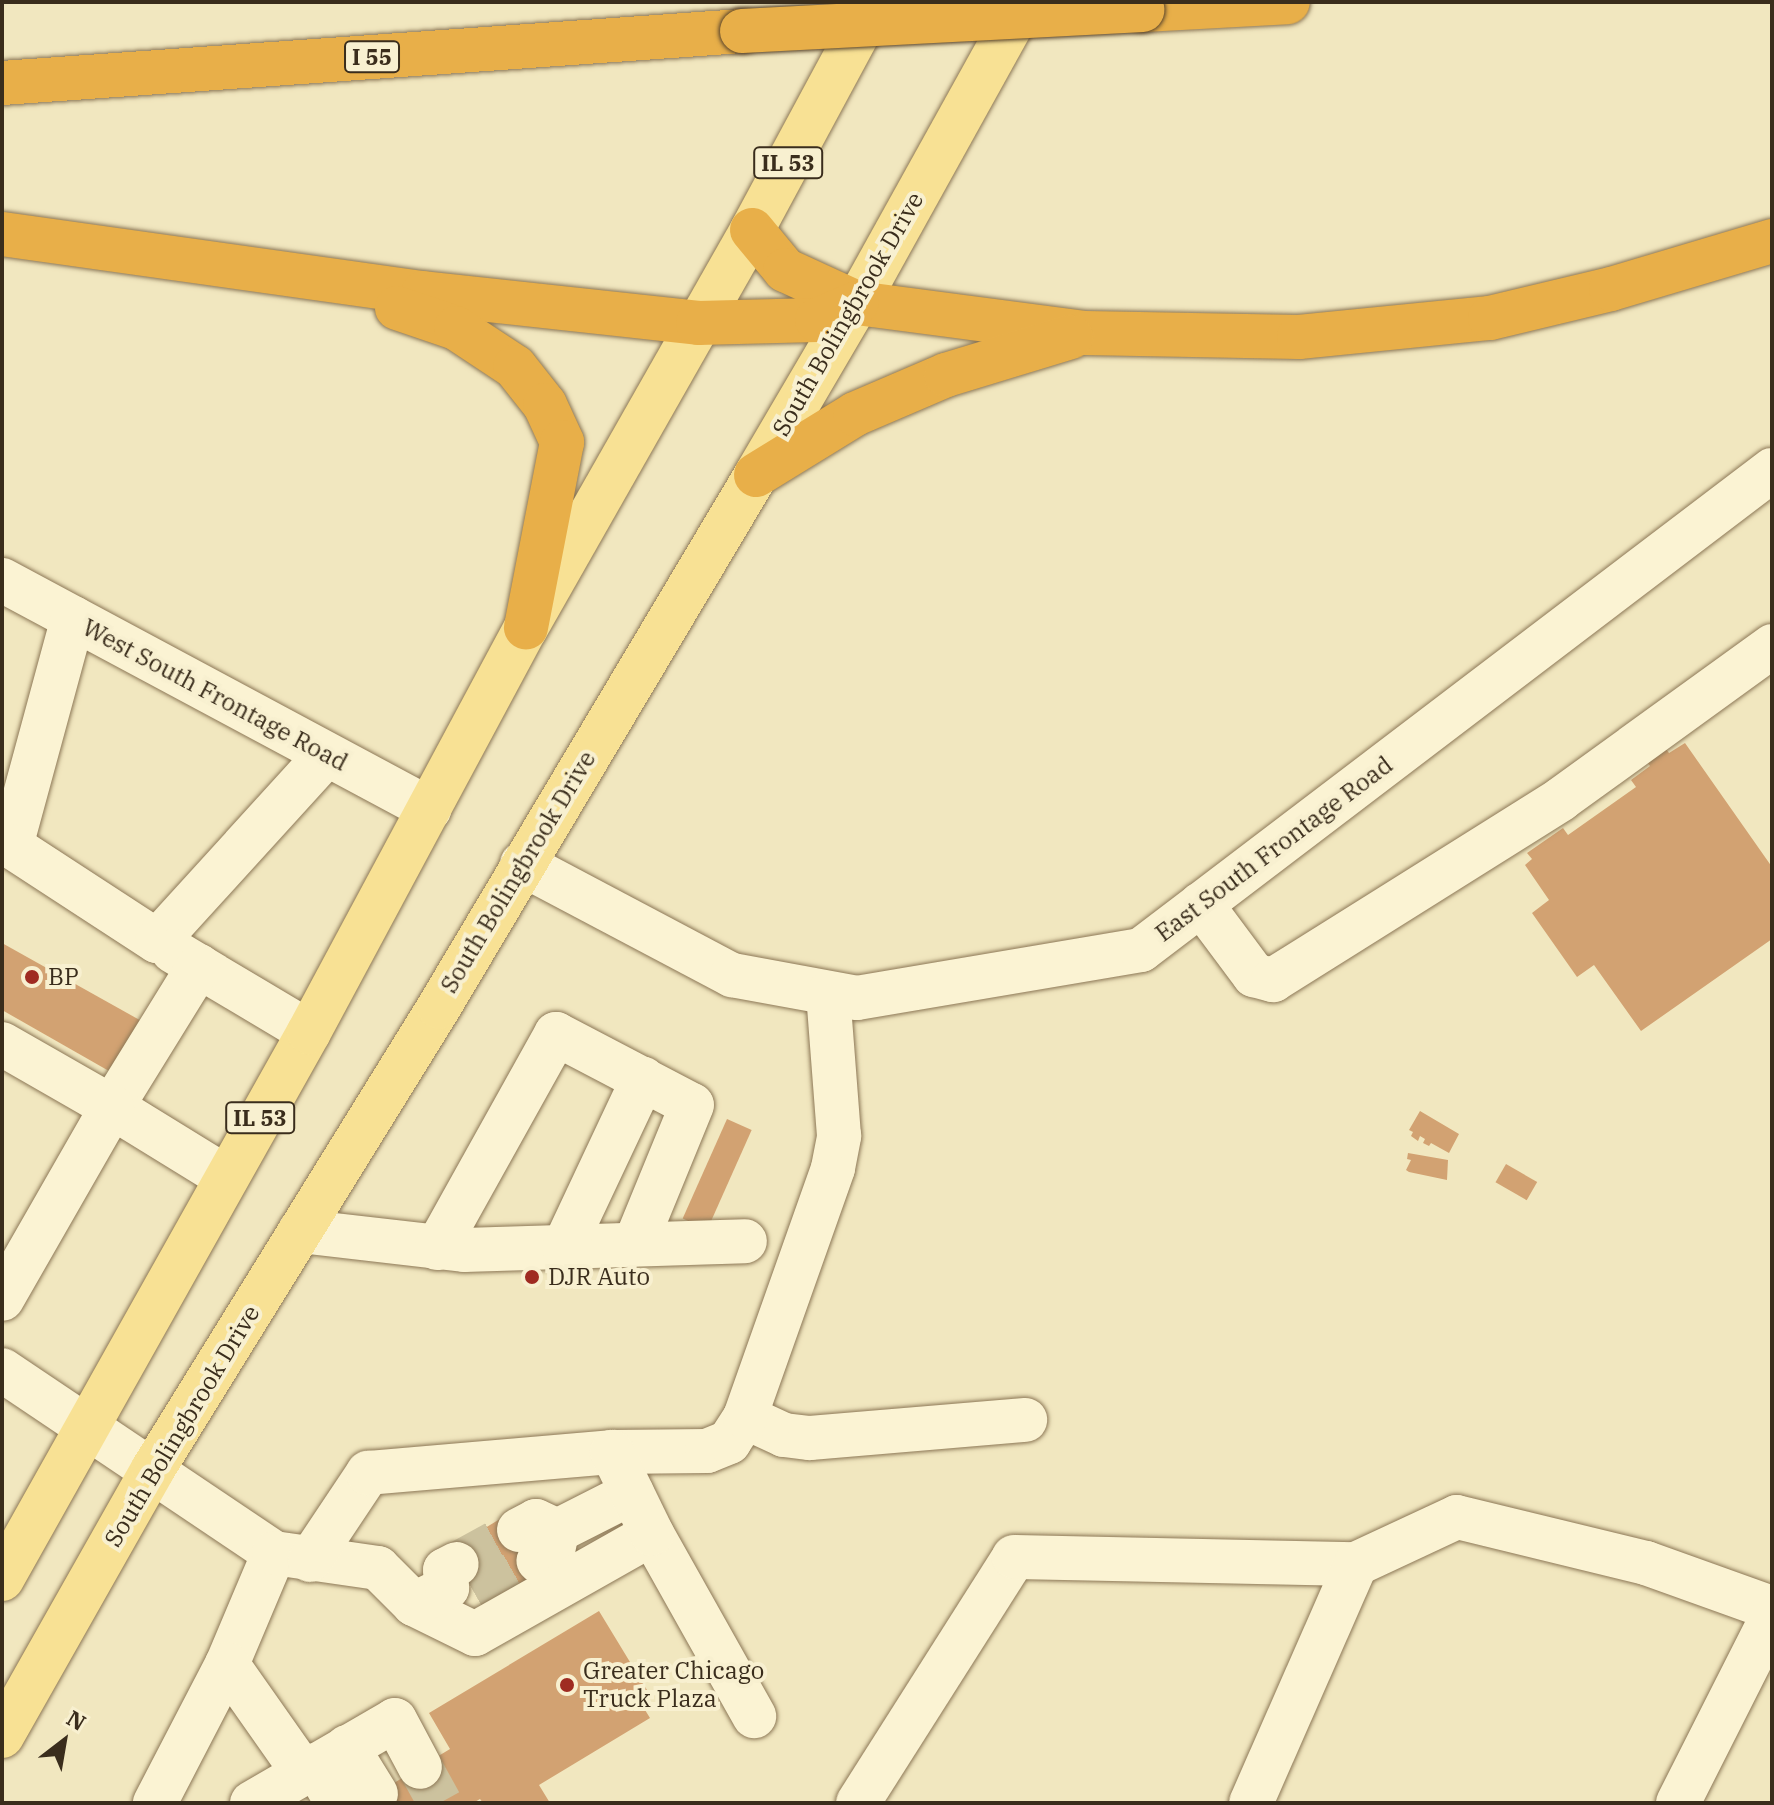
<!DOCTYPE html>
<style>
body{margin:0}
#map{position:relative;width:1774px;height:1805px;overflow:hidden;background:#f1e7bf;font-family:"IBM Plex Serif",serif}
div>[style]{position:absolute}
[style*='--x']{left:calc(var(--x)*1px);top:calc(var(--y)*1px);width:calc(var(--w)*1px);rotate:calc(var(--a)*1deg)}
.building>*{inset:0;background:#d2a272;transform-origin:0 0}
.minor-tunnel>*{height:44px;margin-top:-22px;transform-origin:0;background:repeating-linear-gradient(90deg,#ccc29e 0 44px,transparent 0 66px)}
.roads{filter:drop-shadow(0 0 2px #8c7756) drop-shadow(0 0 2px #8c7756)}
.minor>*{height:44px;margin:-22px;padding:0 22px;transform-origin:22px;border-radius:22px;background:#fbf3d3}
.major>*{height:44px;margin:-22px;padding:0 22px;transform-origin:22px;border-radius:22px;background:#f8e194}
.highway>*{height:44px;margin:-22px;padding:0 22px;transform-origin:22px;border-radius:22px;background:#e8af49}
.bridges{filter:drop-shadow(0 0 2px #59442b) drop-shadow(0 0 2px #59442b)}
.highway-bridge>*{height:44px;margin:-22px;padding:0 22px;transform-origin:22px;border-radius:22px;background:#e8af49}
.dots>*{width:22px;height:22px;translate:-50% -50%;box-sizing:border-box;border:4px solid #f8f0d0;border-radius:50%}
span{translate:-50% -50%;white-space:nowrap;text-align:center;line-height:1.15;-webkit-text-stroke:8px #f8f0d0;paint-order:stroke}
.shield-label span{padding:2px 6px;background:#f8f0d0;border:2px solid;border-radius:6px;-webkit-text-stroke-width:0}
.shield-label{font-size:22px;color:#3a2d1c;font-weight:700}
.street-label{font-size:24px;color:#3a2d1c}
.poi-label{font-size:24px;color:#3a2d1c}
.left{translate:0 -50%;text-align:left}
.frame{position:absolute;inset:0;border:4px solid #3a2d1c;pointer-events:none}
.north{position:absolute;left:24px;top:1701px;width:80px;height:80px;-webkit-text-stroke:6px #f8f0d0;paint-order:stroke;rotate:31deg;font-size:22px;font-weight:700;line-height:32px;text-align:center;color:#3a2d1c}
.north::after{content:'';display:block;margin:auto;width:28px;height:36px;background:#3a2d1c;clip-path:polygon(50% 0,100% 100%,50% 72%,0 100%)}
</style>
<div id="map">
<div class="building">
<div style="clip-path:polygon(1660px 741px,1669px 753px,1685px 743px,1772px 867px,1772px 939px,1641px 1031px,1594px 965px,1577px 977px,1532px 913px,1549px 900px,1525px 865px,1532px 859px,1527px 853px,1563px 828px,1568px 835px,1636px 787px,1631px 780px,1650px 766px,1641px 754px)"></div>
<div style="clip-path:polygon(2px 943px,145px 1023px,116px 1075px,2px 1010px)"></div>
<div style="clip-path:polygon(1420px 1111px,1459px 1134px,1449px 1153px,1431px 1143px,1429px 1146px,1423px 1143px,1425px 1139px,1420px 1136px,1418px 1141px,1411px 1136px,1413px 1132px,1409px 1130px)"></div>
<div style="left:727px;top:1119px;width:27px;height:109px;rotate:24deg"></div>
<div style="clip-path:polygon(1408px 1153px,1448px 1160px,1447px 1180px,1409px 1172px,1406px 1170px,1411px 1160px,1407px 1159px)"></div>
<div style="left:1506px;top:1164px;width:36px;height:21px;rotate:30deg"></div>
<div style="left:510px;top:1513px;width:84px;height:71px;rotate:59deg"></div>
<div style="clip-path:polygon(599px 1611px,647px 1690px,637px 1697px,650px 1718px,539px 1785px,550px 1803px,483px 1803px,480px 1799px,473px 1803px,361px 1803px,450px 1749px,429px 1713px)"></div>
</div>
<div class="minor-tunnel">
<div style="--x:457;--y:1564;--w:71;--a:-28.7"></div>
<div style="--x:476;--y:1596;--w:71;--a:-29.4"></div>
<div style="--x:420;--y:1767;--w:41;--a:60.9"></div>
</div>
<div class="roads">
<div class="minor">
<div style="--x:2;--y:580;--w:485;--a:28.2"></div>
<div style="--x:73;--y:618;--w:236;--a:105.2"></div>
<div style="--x:11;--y:846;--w:174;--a:33.1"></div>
<div style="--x:157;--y:941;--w:251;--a:-47.7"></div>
<div style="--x:522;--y:864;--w:238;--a:27.9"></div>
<div style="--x:732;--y:975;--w:127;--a:10.4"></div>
<div style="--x:857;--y:998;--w:288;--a:-9.6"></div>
<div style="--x:1141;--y:950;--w:793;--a:-37.26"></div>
<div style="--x:1201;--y:904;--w:89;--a:53.3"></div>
<div style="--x:1254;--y:975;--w:20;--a:15"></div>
<div style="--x:1273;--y:980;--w:340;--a:-32.1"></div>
<div style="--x:1561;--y:799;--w:261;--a:-35.9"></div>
<div style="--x:173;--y:951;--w:158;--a:30.8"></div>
<div style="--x:199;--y:966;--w:166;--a:121.7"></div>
<div style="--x:112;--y:1107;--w:134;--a:31.6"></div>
<div style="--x:2;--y:1044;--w:127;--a:29.8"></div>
<div style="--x:112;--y:1107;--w:221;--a:119.8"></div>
<div style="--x:300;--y:1231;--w:165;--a:6.6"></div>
<div style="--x:464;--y:1250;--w:281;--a:-1.8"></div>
<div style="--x:564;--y:1247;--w:186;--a:-64.8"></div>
<div style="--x:437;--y:1248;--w:245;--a:-60.9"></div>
<div style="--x:556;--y:1034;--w:153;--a:27.6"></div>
<div style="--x:692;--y:1105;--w:150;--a:112.3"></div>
<div style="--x:2;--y:1370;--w:328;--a:33.9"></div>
<div style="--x:274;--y:1553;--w:121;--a:112.9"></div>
<div style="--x:227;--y:1664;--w:157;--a:117.4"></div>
<div style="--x:745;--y:1417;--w:43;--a:24.8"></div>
<div style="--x:784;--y:1435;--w:26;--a:7"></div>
<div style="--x:810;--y:1438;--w:216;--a:-4.8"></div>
<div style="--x:612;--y:1452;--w:95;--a:-0.6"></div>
<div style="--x:707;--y:1451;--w:24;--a:-22"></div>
<div style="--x:729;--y:1442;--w:30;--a:-57"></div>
<div style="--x:745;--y:1417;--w:264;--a:-70.5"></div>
<div style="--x:833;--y:1168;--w:33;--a:-79"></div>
<div style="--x:839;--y:1136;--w:143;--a:-94.4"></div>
<div style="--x:519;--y:1530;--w:19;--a:-28"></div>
<div style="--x:536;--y:1521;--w:23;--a:25"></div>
<div style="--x:557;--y:1531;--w:21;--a:101"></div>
<div style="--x:553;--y:1552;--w:17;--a:149"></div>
<div style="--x:557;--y:1531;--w:84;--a:-26.9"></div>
<div style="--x:274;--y:1553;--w:105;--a:8.2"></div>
<div style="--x:378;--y:1568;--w:51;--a:45"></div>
<div style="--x:414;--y:1604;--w:68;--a:26.2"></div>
<div style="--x:475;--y:1634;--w:203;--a:-29.5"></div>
<div style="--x:652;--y:1534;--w:209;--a:60.7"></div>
<div style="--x:310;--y:1560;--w:105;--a:-56.3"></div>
<div style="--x:368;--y:1473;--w:245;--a:-4.9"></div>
<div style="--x:612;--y:1452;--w:91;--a:64"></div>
<div style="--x:414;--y:1604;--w:37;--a:-26"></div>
<div style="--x:447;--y:1588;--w:18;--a:-96"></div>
<div style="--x:445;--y:1570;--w:13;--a:-27"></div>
<div style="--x:227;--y:1664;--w:132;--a:54.9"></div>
<div style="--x:347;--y:1747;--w:55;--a:58.3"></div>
<div style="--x:315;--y:1765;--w:44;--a:59.9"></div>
<div style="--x:252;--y:1803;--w:165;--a:-30.1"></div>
<div style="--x:395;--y:1720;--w:53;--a:62"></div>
<div style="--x:858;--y:1803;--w:291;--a:-57.6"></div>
<div style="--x:1014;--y:1557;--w:342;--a:1.2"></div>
<div style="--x:1251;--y:1803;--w:261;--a:-66.3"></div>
<div style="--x:1356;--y:1564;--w:111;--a:-25"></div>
<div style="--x:1457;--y:1517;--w:195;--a:13.7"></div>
<div style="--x:1646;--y:1563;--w:134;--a:19.7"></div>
<div style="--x:1678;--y:1803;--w:208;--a:-63.2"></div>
</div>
<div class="major">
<div style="--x:2;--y:1579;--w:627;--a:-60.7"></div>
<div style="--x:309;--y:1032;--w:459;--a:-61.8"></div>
<div style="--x:526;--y:628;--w:458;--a:-60.4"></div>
<div style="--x:752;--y:230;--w:259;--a:-61.7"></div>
<div style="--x:2;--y:1736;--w:307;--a:-60.5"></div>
<div style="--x:153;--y:1469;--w:543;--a:-58.24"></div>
<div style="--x:439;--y:1007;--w:619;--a:-59.21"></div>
<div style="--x:756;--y:475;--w:199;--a:-59.6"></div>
<div style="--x:857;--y:303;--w:344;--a:-61"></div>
</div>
<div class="highway">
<div style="--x:1142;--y:10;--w:146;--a:-3.1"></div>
<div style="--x:2;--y:83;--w:742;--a:-4.02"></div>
<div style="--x:752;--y:230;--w:52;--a:50.5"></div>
<div style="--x:785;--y:270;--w:79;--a:24.6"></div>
<div style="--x:857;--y:303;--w:230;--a:7.5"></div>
<div style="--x:1085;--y:333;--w:214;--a:1.1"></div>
<div style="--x:1299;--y:337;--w:192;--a:-5.7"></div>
<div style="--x:1490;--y:318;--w:124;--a:-13.5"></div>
<div style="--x:1611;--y:289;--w:168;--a:-16.6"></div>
<div style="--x:2;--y:234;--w:425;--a:8"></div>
<div style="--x:423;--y:293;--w:277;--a:6.2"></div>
<div style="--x:698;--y:323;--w:119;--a:-1.4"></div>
<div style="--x:817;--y:320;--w:43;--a:-23"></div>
<div style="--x:397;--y:308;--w:62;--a:18.7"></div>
<div style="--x:456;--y:328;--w:71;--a:33.5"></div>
<div style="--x:515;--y:367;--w:48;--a:51.7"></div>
<div style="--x:545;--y:405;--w:41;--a:65.3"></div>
<div style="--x:562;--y:442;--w:189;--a:101"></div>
<div style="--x:756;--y:475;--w:116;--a:-31.6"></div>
<div style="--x:855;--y:414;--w:99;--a:-23.2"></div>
<div style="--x:946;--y:375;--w:131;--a:-16.9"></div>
</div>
</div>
<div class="bridges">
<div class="highway-bridge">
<div style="--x:742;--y:31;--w:401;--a:-3"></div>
</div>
</div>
<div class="dots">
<div style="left:32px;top:977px;background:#9f2b21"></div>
<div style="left:532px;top:1277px;background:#9f2b21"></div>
<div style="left:567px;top:1685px;background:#9f2b21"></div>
</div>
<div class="shield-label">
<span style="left:372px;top:57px">I 55</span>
<span style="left:788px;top:163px">IL 53</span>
<span style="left:260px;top:1118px">IL 53</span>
</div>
<div class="street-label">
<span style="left:848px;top:314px;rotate:-60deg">South Bolingbrook Drive</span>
<span style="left:215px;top:695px;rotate:28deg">West South Frontage Road</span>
<span style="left:1274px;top:849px;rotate:-37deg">East South Frontage Road</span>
<span style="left:518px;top:872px;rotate:-59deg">South Bolingbrook Drive</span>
<span style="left:182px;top:1426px;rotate:-59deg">South Bolingbrook Drive</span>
</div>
<div class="poi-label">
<span class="left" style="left:48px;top:977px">BP</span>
<span class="left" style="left:548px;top:1277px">DJR Auto</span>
<span class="left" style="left:583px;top:1685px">Greater Chicago<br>Truck Plaza</span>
</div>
<div class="frame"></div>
<div class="north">N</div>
</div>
